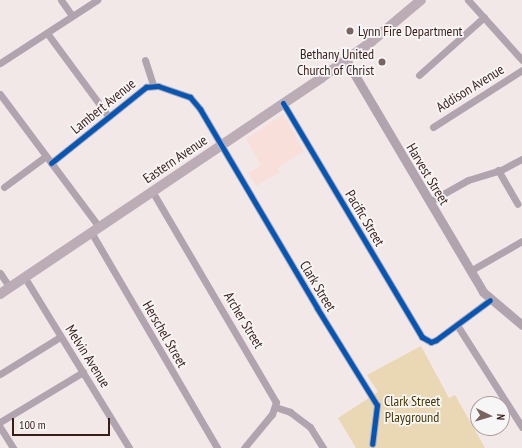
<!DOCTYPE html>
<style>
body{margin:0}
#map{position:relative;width:522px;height:448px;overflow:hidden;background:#f2e8e7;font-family:"PT Sans Narrow",sans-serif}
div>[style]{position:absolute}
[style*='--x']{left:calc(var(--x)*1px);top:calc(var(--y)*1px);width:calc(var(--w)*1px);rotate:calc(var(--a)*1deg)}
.built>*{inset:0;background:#f8dfda}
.green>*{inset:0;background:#ead8b4}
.minor>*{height:7px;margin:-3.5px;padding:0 3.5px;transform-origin:3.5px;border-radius:3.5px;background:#b1a4ae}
.tertiary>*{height:9px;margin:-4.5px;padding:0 4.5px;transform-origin:4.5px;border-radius:4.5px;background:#b1a4ae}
.secondary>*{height:10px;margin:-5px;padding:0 5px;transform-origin:5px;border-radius:5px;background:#bbacb5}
.cycleway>*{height:5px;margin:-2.5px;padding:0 2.5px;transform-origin:2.5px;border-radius:2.5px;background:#0057b8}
.dots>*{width:11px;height:11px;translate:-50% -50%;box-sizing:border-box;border:2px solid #f6f6f6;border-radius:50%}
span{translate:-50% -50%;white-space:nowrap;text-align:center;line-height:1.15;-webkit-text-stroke:3.5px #f6f6f6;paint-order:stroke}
.poi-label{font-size:14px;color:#3b1d18}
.left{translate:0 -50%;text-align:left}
.right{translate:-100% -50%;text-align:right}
.street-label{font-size:14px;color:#3b1d18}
.park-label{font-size:14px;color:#473700}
.north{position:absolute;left:470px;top:396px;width:40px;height:40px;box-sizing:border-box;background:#f6f6f6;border:1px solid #ab9f9d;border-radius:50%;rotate:95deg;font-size:11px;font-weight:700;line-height:16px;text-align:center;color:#3b1d18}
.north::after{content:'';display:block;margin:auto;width:14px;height:18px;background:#7b6460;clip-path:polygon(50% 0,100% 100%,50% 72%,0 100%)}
.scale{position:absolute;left:12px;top:418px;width:98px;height:18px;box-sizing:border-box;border:2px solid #3b1d18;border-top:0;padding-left:5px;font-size:12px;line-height:14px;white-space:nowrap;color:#3b1d18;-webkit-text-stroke:3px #f6f6f6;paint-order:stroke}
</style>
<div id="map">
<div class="built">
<div style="clip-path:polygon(283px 114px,304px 151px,277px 168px,280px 172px,256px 186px,248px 173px,261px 165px,246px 139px)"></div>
</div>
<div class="green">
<div style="clip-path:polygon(421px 346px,449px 398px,455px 395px,485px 448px,356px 448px,338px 418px,378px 392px,367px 375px)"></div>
</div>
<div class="minor">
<div style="--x:61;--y:0;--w:19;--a:55"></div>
<div style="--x:468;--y:0;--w:81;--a:48"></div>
<div style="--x:47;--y:33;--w:104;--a:53.6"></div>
<div style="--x:145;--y:60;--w:26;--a:72"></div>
<div style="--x:0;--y:63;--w:116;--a:-33"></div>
<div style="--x:419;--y:75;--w:87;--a:-41.7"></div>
<div style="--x:0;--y:94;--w:166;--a:53.3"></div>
<div style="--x:283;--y:103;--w:272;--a:59.3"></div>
<div style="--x:422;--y:337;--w:10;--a:29"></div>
<div style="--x:431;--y:342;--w:5;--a:-22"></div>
<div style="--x:436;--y:340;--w:67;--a:-36.5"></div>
<div style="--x:433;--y:127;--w:106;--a:-32.6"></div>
<div style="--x:51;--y:163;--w:122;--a:-38.7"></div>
<div style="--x:146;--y:87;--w:12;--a:-5"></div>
<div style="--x:158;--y:86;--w:34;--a:19"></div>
<div style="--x:190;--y:97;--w:16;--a:50"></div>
<div style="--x:200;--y:109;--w:231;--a:59.5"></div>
<div style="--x:317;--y:308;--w:114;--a:58.3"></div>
<div style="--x:377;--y:405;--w:39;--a:97"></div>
<div style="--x:498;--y:170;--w:39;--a:60"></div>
<div style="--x:4;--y:187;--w:52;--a:-36.4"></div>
<div style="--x:152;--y:191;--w:245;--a:59.6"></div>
<div style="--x:276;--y:402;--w:13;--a:108"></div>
<div style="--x:272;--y:414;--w:44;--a:129.5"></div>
<div style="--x:429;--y:202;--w:45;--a:-29.4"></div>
<div style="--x:468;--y:180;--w:34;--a:-17"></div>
<div style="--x:501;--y:170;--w:24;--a:-28"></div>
<div style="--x:91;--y:232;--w:250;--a:59.7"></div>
<div style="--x:470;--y:271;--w:60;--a:-30"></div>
<div style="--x:0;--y:273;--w:18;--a:56"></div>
<div style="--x:25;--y:278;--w:199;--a:58.5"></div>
<div style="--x:457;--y:325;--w:121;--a:57.5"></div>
<div style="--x:0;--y:374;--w:70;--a:-31.7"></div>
<div style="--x:275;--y:407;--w:16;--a:18"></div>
<div style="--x:290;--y:412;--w:25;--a:37"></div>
<div style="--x:310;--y:427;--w:25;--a:58"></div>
<div style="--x:0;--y:422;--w:97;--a:-31.1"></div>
<div style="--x:0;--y:427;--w:25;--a:58"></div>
</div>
<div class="tertiary">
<div style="--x:346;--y:60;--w:269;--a:59.4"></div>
<div style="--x:483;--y:292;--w:51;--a:40.2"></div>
</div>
<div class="secondary">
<div style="--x:0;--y:294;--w:387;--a:-33.9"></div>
<div style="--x:321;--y:78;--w:62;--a:-35.8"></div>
<div style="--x:371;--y:42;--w:65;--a:-40"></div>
</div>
<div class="cycleway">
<div style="--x:283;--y:103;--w:272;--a:59.3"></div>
<div style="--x:422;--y:337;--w:10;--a:29"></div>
<div style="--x:431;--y:342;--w:5;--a:-22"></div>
<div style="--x:436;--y:340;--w:67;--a:-36.5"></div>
<div style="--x:51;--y:163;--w:122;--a:-38.7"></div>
<div style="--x:146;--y:87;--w:12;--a:-5"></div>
<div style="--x:158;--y:86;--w:34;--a:19"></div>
<div style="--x:190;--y:97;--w:16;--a:50"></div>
<div style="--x:200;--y:109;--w:231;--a:59.5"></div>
<div style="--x:317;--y:308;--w:114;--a:58.3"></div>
<div style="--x:377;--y:405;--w:39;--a:97"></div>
</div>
<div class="dots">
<div style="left:350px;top:31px;background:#7b6460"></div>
<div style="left:382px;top:62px;background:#7b6460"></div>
</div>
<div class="poi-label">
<span class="left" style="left:358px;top:31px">Lynn Fire Department</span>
<span class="right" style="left:374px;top:62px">Bethany United<br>Church of Christ</span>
</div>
<div class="street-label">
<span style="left:470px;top:88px;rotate:-32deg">Addison Avenue</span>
<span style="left:103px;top:106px;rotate:-39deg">Lambert Avenue</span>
<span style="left:175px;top:159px;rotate:-34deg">Eastern Avenue</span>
<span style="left:428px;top:174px;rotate:59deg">Harvest Street</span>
<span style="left:365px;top:218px;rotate:59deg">Pacific Street</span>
<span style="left:318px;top:286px;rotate:59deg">Clark Street</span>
<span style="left:244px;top:320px;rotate:59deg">Archer Street</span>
<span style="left:165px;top:334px;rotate:60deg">Herschel Street</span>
<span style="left:88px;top:356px;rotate:58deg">Melvin Avenue</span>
</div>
<div class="park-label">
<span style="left:412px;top:409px">Clark Street<br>Playground</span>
</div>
<div class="north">N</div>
<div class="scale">100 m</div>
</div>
